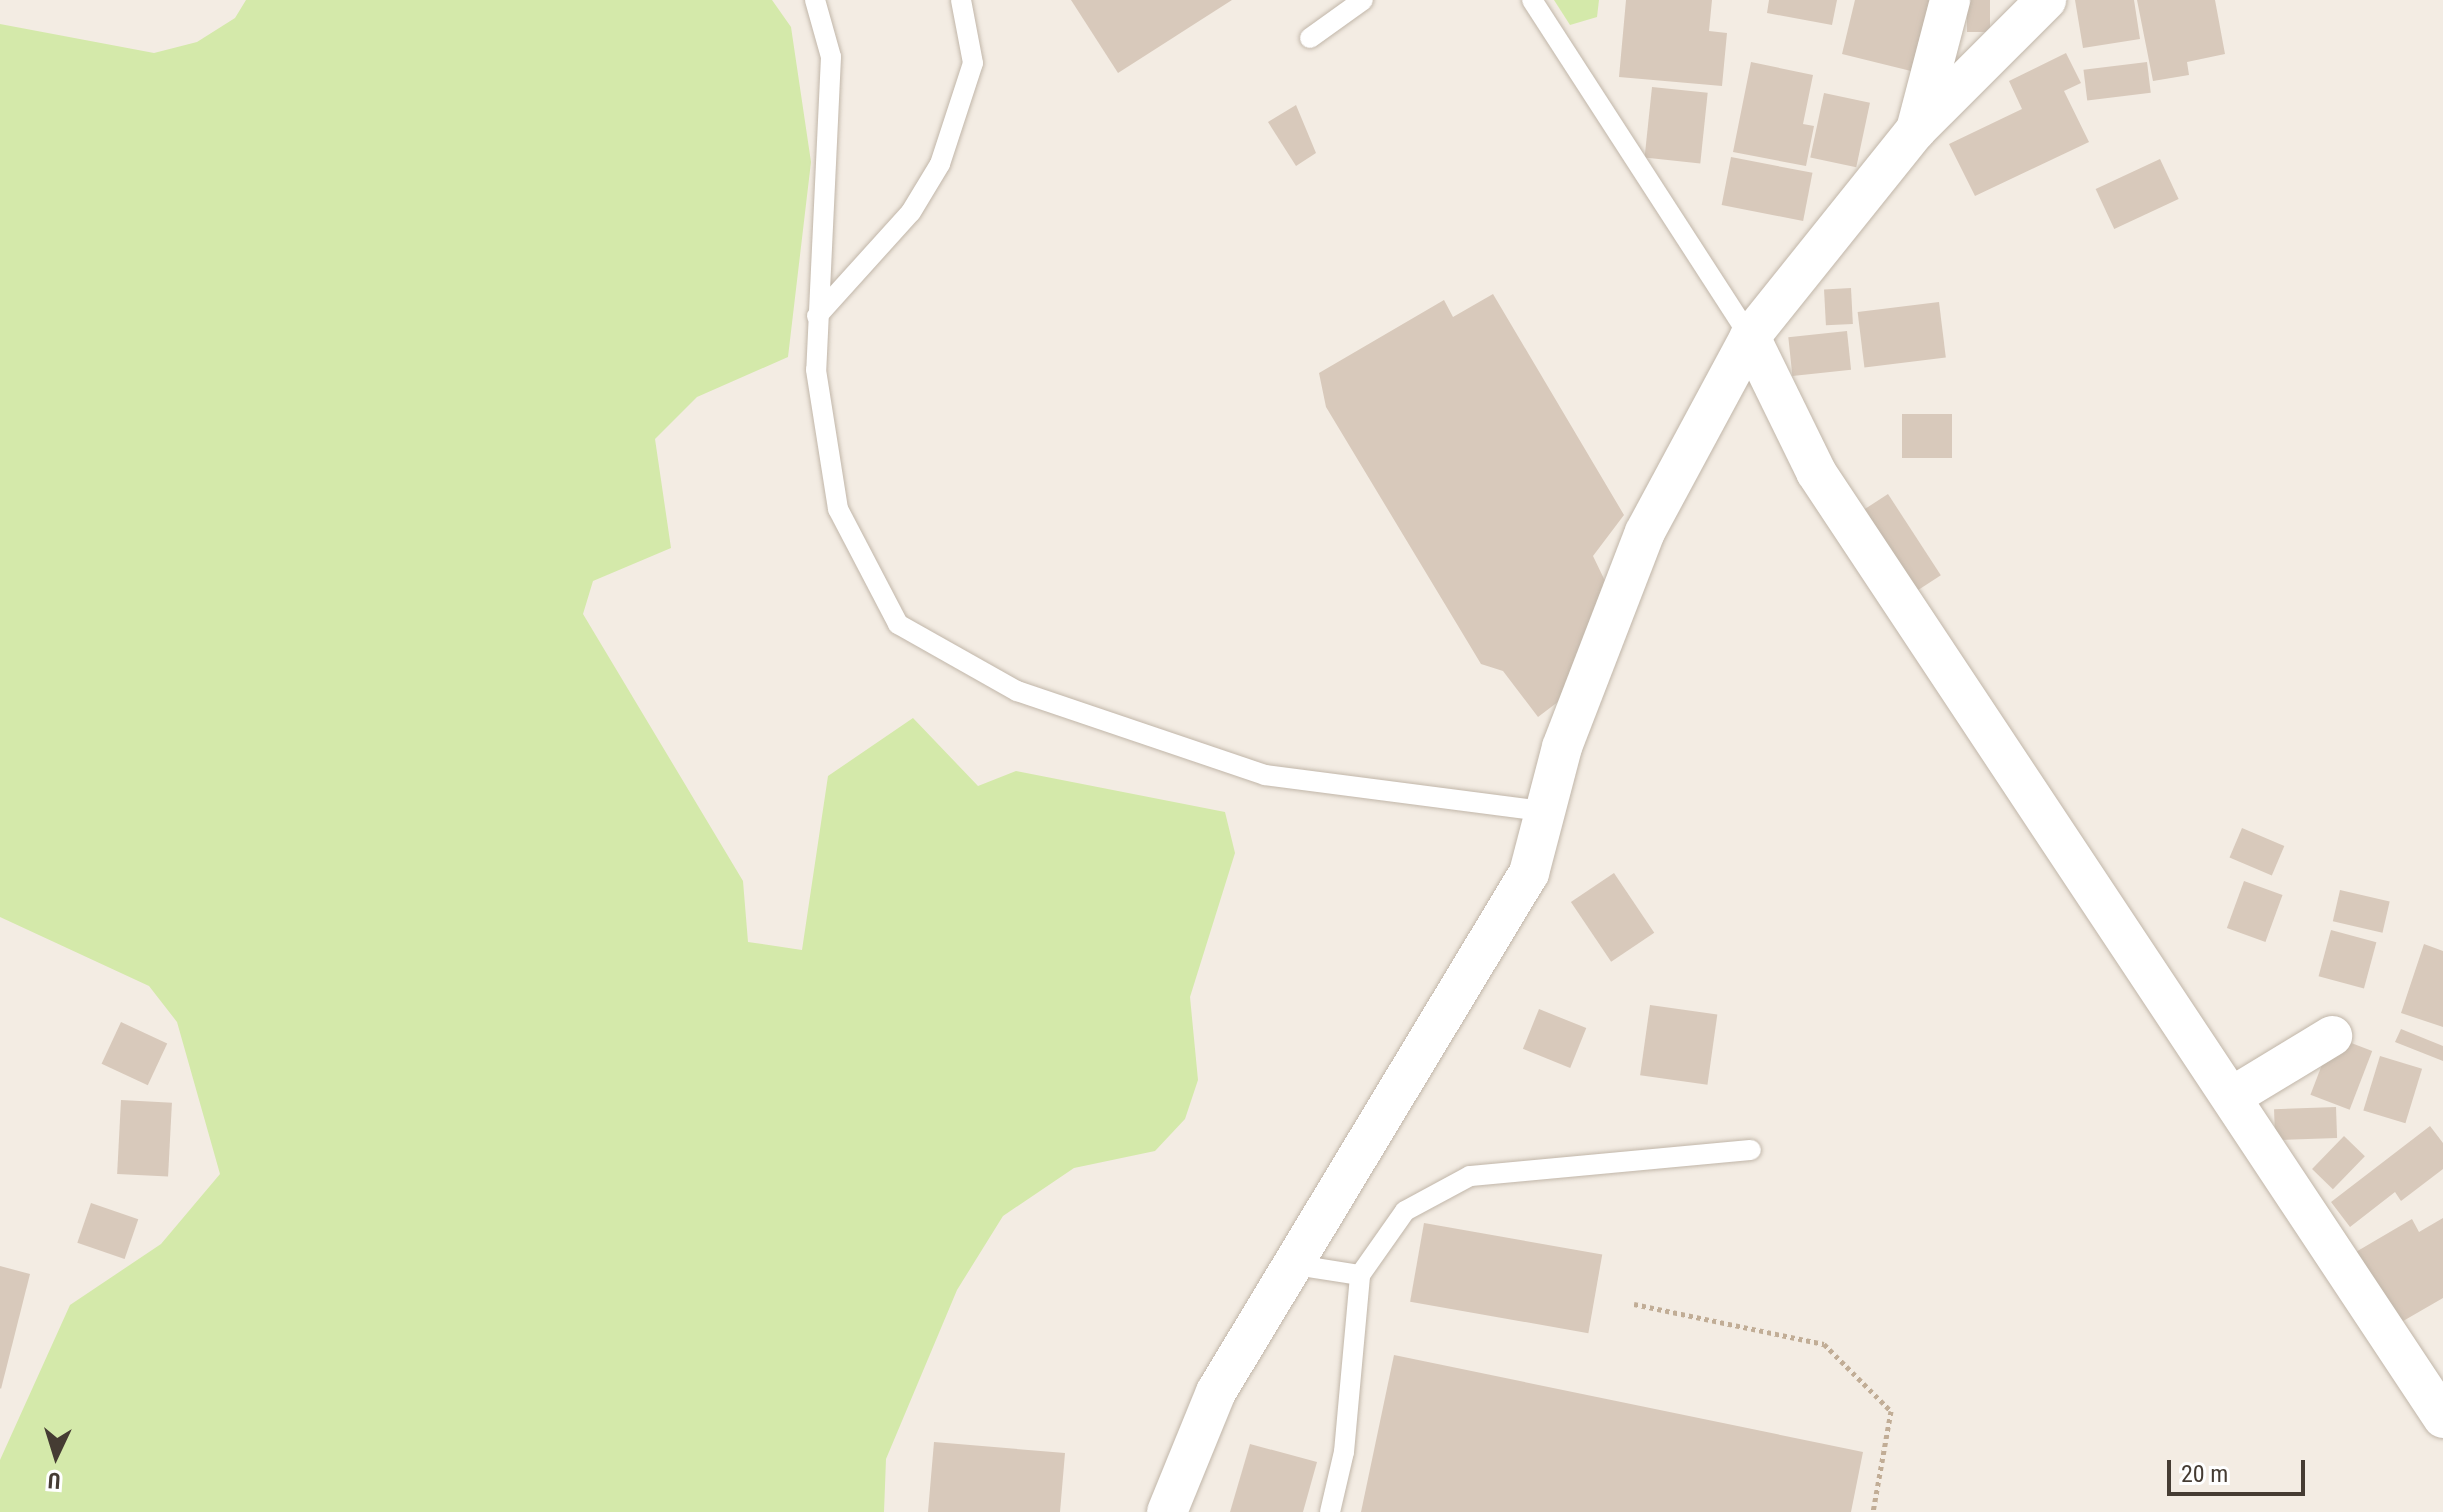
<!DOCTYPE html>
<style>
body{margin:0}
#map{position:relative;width:2443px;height:1512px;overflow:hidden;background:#f3ece3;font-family:"Roboto Condensed",sans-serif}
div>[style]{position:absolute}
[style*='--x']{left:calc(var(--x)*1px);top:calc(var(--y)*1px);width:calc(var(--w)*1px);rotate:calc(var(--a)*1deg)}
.green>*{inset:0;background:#d4e9aa}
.building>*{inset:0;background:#d8c9bb;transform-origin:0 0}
.path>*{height:5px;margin-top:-2.5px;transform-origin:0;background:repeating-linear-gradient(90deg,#c1ad96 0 4px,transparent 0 8px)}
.roads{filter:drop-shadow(0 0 2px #c1b6a9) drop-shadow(0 0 2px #c1b6a9)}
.lane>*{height:20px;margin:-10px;padding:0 10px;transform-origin:10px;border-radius:10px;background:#fff}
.street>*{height:40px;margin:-20px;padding:0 20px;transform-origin:20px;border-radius:20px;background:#fff}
span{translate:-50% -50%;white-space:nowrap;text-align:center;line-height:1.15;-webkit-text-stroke:6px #fff;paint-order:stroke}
.north{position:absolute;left:16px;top:1416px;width:80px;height:80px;-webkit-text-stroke:6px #fff;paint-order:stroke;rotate:184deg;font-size:22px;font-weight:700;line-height:32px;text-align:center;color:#453c33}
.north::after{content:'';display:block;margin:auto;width:28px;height:36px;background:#453c33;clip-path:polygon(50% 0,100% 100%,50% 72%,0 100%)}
.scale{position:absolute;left:2167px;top:1460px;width:138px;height:36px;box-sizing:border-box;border:4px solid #453c33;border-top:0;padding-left:10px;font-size:24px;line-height:28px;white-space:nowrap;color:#453c33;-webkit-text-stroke:6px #fff;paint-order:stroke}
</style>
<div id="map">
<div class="green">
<div style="clip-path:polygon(246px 0,772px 0,791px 27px,811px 162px,788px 357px,697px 397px,655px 439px,671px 548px,593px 581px,583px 614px,743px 881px,748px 942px,802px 950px,828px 776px,913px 718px,978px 786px,1016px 771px,1225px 812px,1235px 853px,1190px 997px,1198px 1080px,1185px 1119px,1155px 1151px,1074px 1168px,1003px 1216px,957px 1290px,886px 1459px,884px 1512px,0 1512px,0 1460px,70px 1305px,161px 1244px,220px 1174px,177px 1022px,149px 986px,0 917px,0 24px,154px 53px,197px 42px,235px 18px)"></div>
<div style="clip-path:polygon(1554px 0,1599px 0,1597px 17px,1570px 25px)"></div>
</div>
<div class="building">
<div style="clip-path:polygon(1071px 0,1232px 0,1118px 73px)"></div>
<div style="clip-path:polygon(1626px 0,1712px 0,1709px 31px,1727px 33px,1722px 86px,1619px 77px)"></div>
<div style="clip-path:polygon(1769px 0,1837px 0,1832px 25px,1767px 13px)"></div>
<div style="clip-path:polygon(1855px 0,1930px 0,1911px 71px,1842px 54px)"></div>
<div style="left:1967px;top:0;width:23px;height:32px"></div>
<div style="clip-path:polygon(2075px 0,2134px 0,2140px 39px,2083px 48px)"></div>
<div style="clip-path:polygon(2137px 0,2215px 0,2225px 54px,2187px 62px,2189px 75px,2153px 81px)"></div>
<div style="clip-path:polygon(2066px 53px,2081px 83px,2064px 91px,2089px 142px,1975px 196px,1949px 144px,2022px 109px,2009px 81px)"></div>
<div style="clip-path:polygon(1751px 62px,1813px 75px,1803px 124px,1814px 126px,1806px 166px,1733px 152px)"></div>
<div style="left:2147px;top:62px;width:31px;height:64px;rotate:83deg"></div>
<div style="left:1652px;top:87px;width:56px;height:71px;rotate:6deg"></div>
<div style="left:1824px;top:93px;width:47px;height:66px;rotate:12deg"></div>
<div style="clip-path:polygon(1296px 105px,1316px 153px,1296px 166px,1268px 122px)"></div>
<div style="left:1731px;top:157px;width:83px;height:49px;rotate:11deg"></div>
<div style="left:2160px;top:159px;width:44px;height:71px;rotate:65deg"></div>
<div style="left:1851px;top:288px;width:36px;height:27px;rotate:87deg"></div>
<div style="clip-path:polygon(1493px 294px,1624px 515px,1593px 556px,1606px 583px,1575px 689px,1538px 717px,1503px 671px,1481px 664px,1326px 407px,1319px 373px,1444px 300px,1453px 317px)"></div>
<div style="left:1939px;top:302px;width:56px;height:82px;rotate:83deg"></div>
<div style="left:1847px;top:331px;width:39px;height:59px;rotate:84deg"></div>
<div style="left:1902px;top:414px;width:50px;height:44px"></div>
<div style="left:1888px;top:494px;width:97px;height:38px;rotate:57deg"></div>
<div style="left:2242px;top:828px;width:46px;height:32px;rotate:23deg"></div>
<div style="left:1614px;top:873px;width:72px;height:52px;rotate:56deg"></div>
<div style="left:2244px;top:881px;width:41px;height:50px;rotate:20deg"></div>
<div style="left:2340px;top:890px;width:51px;height:32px;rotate:13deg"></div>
<div style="left:2331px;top:930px;width:47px;height:48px;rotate:15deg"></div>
<div style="clip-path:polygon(2424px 944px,2443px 951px,2443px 1027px,2401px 1013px)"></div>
<div style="left:1650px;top:1005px;width:68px;height:71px;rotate:8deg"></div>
<div style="left:1539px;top:1009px;width:51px;height:43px;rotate:22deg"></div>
<div style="left:121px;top:1022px;width:51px;height:46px;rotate:25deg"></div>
<div style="clip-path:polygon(2401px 1029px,2443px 1046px,2443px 1061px,2395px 1042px)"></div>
<div style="left:2333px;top:1036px;width:42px;height:63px;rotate:21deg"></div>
<div style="left:2380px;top:1056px;width:44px;height:57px;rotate:17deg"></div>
<div style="left:121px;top:1100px;width:51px;height:74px;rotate:3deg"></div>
<div style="left:2336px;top:1107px;width:31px;height:62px;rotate:88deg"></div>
<div style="clip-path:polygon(2430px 1126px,2443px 1143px,2443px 1169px,2401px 1201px,2395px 1192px,2350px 1227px,2331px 1202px)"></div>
<div style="left:2344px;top:1136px;width:29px;height:46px;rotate:44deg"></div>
<div style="left:91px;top:1203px;width:50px;height:42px;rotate:19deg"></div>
<div style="clip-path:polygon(2443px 1218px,2443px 1298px,2391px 1328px,2349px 1256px,2412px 1219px,2419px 1232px)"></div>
<div style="left:1424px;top:1223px;width:181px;height:80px;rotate:10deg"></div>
<div style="clip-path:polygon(0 1266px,30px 1274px,1px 1389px,0 1388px)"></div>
<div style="clip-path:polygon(1394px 1355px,1863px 1452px,1851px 1512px,1361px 1512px)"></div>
<div style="clip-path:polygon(934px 1442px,1065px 1453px,1060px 1512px,928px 1512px)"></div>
<div style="clip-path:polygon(1250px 1444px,1317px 1462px,1303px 1512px,1230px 1512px)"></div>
</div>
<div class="path">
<div style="--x:1634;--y:1304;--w:194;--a:11.9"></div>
<div style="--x:1824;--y:1344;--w:95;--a:45"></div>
<div style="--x:1891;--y:1411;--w:103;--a:100.1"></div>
</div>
<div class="roads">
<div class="lane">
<div style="--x:815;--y:0;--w:59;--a:74.3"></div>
<div style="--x:831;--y:57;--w:313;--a:92.7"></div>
<div style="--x:816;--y:370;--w:141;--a:81"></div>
<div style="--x:838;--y:509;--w:130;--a:62.4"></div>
<div style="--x:898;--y:624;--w:137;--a:29.4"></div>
<div style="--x:1017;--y:691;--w:262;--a:18.7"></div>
<div style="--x:1265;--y:775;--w:281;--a:7.4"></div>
<div style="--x:1532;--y:0;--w:401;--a:57.1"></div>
<div style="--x:1310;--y:38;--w:65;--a:-35.6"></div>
<div style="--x:817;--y:316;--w:140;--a:-47.9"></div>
<div style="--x:911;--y:212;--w:56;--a:-58.9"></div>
<div style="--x:940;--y:164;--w:106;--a:-71.9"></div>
<div style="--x:973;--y:63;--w:64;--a:-100.8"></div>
<div style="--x:1296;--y:1265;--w:65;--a:8.9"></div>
<div style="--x:1360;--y:1275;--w:78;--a:-54.9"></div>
<div style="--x:1405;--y:1211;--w:74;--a:-28.3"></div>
<div style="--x:1470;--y:1176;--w:282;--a:-5.3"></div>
<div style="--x:1330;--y:1512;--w:62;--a:-76.9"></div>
<div style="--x:1344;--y:1452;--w:178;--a:-84.8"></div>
</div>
<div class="street">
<div style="--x:1916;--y:130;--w:134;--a:-75.3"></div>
<div style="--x:1750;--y:337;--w:150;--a:63.9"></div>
<div style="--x:1816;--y:472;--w:1135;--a:56.46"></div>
<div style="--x:2233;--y:1096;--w:116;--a:-31.2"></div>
<div style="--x:1167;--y:1512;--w:130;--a:-67.8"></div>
<div style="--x:1216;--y:1392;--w:606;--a:-58.91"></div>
<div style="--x:1529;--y:873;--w:130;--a:-75.3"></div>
<div style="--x:1562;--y:747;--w:230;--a:-68.9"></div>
<div style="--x:1645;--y:532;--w:221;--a:-61.7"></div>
<div style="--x:1750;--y:337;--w:265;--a:-51.3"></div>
<div style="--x:1916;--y:130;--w:184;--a:-45"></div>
</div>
</div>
<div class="north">U</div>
<div class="scale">20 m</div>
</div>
